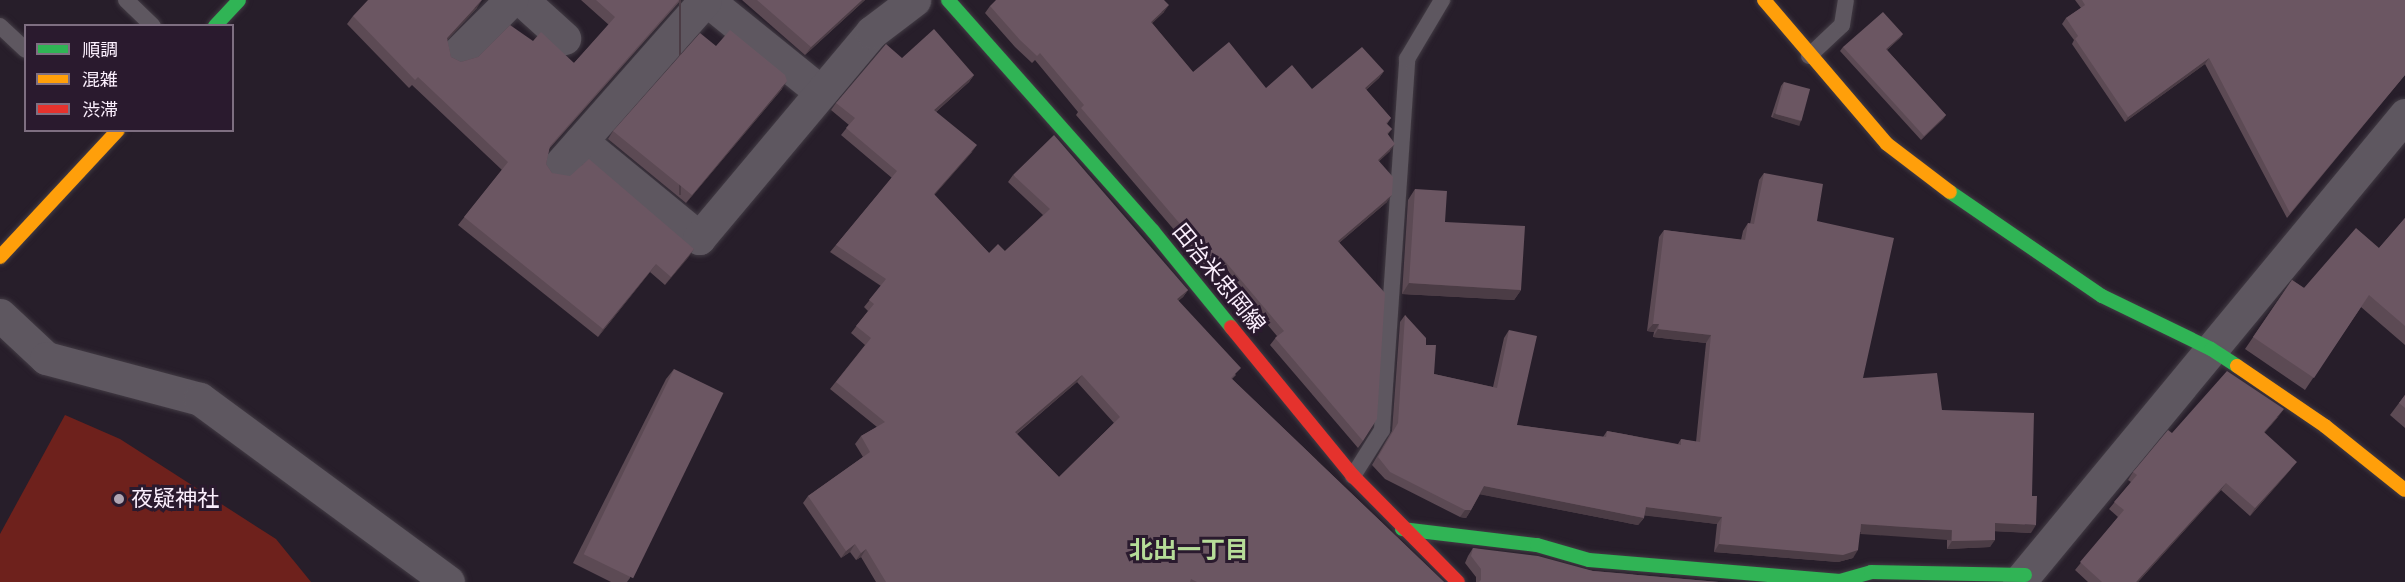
<!DOCTYPE html>
<meta charset="utf-8">
<style>
body{margin:0}
#map{position:relative;width:2405px;height:582px;overflow:hidden;background:#271e2a;font-family:"Titillium Web","Noto Sans JP",sans-serif}
div>[style]{position:absolute}
[style*='--x']{left:calc(var(--x)*1px);top:calc(var(--y)*1px);width:calc(var(--w)*1px);rotate:calc(var(--a)*1deg)}
.forest>*{inset:0;background:#6e211c}
.roads{filter:drop-shadow(0 0 2px #423b44) drop-shadow(0 0 2px #423b44)}
.lane>*{height:16px;margin:-8px;padding:0 8px;transform-origin:8px;border-radius:8px;background:#5e5760}
.street>*{height:33px;margin:-16.5px;padding:0 16.5px;transform-origin:16.5px;border-radius:16.5px;background:#5e5760}
.fast>*{height:14px;margin:-7px;padding:0 7px;transform-origin:7px;border-radius:7px;background:#30b455}
.slow>*{height:14px;margin:-7px;padding:0 7px;transform-origin:7px;border-radius:7px;background:#ff9f0a}
.jam>*{height:14px;margin:-7px;padding:0 7px;transform-origin:7px;border-radius:7px;background:#e5322d}
.wall>*{inset:0;background:#5c4a54}
.shaded-wall>*{inset:0;background:#4b3c45;transform-origin:0 0}
.building>*{inset:0;background:#6b5662;transform-origin:0 0}
.dots>*{width:16px;height:16px;translate:-50% -50%;box-sizing:border-box;border:3px solid #2a1a2e;border-radius:50%}
span{translate:-50% -50%;white-space:nowrap;text-align:center;line-height:1.15;-webkit-text-stroke:6px #2a1a2e;paint-order:stroke}
.street-label{font-size:22px;color:#fbeffd}
.poi-label{font-size:22px;color:#fbeffd}
.left{translate:0 -50%;text-align:left}
.neighbourhood-label{font-size:24px;color:#b6dd98;font-weight:700}
.legend{position:absolute;left:24px;top:24px;width:210px;height:108px;box-sizing:border-box;background:#2a1a2e;border:2px solid #7e6f81;margin:0;padding:8px 10px;list-style:none;font-size:18px;color:#fbeffd}
.legend li{display:flex;align-items:center;gap:12px;height:30px}
.legend b{width:30px;border:2px solid #7e6f81}
</style>
<div id="map">
<div class="forest">
<div style="clip-path:polygon(65px 415px,120px 439px,276px 539px,311px 582px,0 582px,0 534px)"></div>
</div>
<div class="roads">
<div class="lane">
<div style="--x:126;--y:0;--w:37;--a:44"></div>
<div style="--x:0;--y:26;--w:35;--a:43"></div>
<div style="--x:1809;--y:56;--w:45;--a:-43.2"></div>
<div style="--x:1842;--y:25;--w:25;--a:-81"></div>
<div style="--x:1353;--y:476;--w:54;--a:-57.8"></div>
<div style="--x:1382;--y:430;--w:372;--a:-86.1"></div>
<div style="--x:1407;--y:59;--w:69;--a:-59.3"></div>
</div>
<div class="street">
<div style="--x:522;--y:0;--w:57;--a:42.1"></div>
<div style="--x:707;--y:0;--w:146;--a:38.9"></div>
<div style="--x:459;--y:52;--w:74;--a:-45"></div>
<div style="--x:581;--y:141;--w:153;--a:39.4"></div>
<div style="--x:699;--y:238;--w:269;--a:-50"></div>
<div style="--x:872;--y:32;--w:53;--a:-37.3"></div>
<div style="--x:558;--y:167;--w:222;--a:-48.6"></div>
<div style="--x:0;--y:315;--w:63;--a:43.1"></div>
<div style="--x:46;--y:358;--w:159;--a:14.9"></div>
<div style="--x:200;--y:399;--w:308;--a:36.4"></div>
<div style="--x:2019;--y:582;--w:606;--a:-50.42"></div>
</div>
<div class="fast">
<div style="--x:948;--y:0;--w:309;--a:48.4"></div>
<div style="--x:1153;--y:231;--w:124;--a:50.9"></div>
<div style="--x:215;--y:26;--w:35;--a:-47"></div>
<div style="--x:1950;--y:192;--w:184;--a:34.4"></div>
<div style="--x:2102;--y:296;--w:121;--a:25.9"></div>
<div style="--x:2211;--y:349;--w:31;--a:33"></div>
<div style="--x:1402;--y:529;--w:136;--a:6.8"></div>
<div style="--x:1537;--y:545;--w:54;--a:16.1"></div>
<div style="--x:1589;--y:560;--w:252;--a:4.8"></div>
<div style="--x:1840;--y:581;--w:32;--a:-16"></div>
<div style="--x:1871;--y:572;--w:154;--a:1.1"></div>
</div>
<div class="slow">
<div style="--x:1764;--y:0;--w:189;--a:49.5"></div>
<div style="--x:1887;--y:144;--w:79;--a:37.3"></div>
<div style="--x:0;--y:257;--w:173;--a:-47.1"></div>
<div style="--x:2237;--y:366;--w:107;--a:34.3"></div>
<div style="--x:2325;--y:426;--w:102;--a:38.7"></div>
</div>
<div class="jam">
<div style="--x:1231;--y:327;--w:193;--a:50.7"></div>
<div style="--x:1353;--y:476;--w:149;--a:45.3"></div>
</div>
</div>
<div class="wall">
<div style="clip-path:polygon(581px 0,681px 0,549px 149px,546px 164px,552px 173px,694px 249px,665px 285px,650px 272px,598px 337px,458px 225px,502px 170px,412px 85px,409px 88px,347px 24px,353px 16px,477px 8px,447px 40px,451px 57px,461px 62px,533px 41px,574px 63px,609px 25px)"></div>
<div style="clip-path:polygon(742px 0,865px 0,805px 55px)"></div>
<div style="clip-path:polygon(2075px 0,2405px 0,2405px 75px,2287px 218px,2205px 64px,2125px 122px,2072px 44px,2074px 40px,2062px 24px,2066px 18px,2081px 8px)"></div>
<div style="clip-path:polygon(990px 6px,1164px 12px,1152px 23px,1193px 72px,1266px 88px,1312px 89px,1384px 71px,1379px 78px,1366px 90px,1391px 118px,1387px 124px,1392px 129px,1388px 134px,1390px 151px,1379px 161px,1387px 202px,1339px 243px,1363px 441px,1358px 448px,1270px 345px,1277px 336px,1219px 267px,1211px 273px,1076px 115px,1078px 112px,1035px 60px,1032px 63px,1015px 47px,985px 13px)"></div>
<div style="clip-path:polygon(1903px 34px,1900px 38px,1887px 50px,1946px 115px,1943px 119px,1921px 140px,1840px 51px,1843px 47px)"></div>
<div style="clip-path:polygon(716px 46px,782px 89px,686px 203px,608px 139px,613px 131px)"></div>
<div style="clip-path:polygon(evenodd,902px 58px,974px 75px,969px 82px,936px 112px,972px 152px,934px 195px,989px 253px,1005px 251px,1043px 215px,1008px 182px,1013px 175px,1188px 290px,1183px 297px,1178px 301px,1236px 375px,1232px 379px,1444px 582px,876px 582px,861px 557px,856px 560px,850px 552px,841px 558px,803px 503px,808px 496px,863px 457px,855px 444px,861px 436px,877px 427px,830px 389px,865px 345px,851px 333px,868px 311px,864px 307px,881px 286px,830px 252px,892px 178px,841px 135px,849px 125px,831px 110px,836px 103px,902px 58px,1077px 382px,1114px 423px,1059px 477px,1017px 434px,1077px 382px)"></div>
<div style="clip-path:polygon(1784px 82px,1801px 121px,1798px 125px,1771px 117px,1781px 86px)"></div>
<div style="clip-path:polygon(1764px 173px,1817px 221px,1863px 378px,1942px 410px,2031px 533px,1995px 531px,1990px 547px,1947px 549px,1947px 538px,1860px 532px,1853px 558px,1838px 562px,1714px 552px,1717px 524px,1644px 515px,1644px 518px,1638px 525px,1480px 494px,1471px 510px,1466px 518px,1460px 517px,1385px 479px,1372px 465px,1392px 431px,1400px 322px,1405px 315px,1426px 345px,1434px 374px,1493px 387px,1504px 338px,1509px 330px,1517px 425px,1603px 437px,1607px 431px,1678px 444px,1681px 439px,1696px 442px,1706px 343px,1653px 337px,1654px 332px,1647px 331px,1659px 237px,1664px 230px,1741px 240px,1743px 231px,1748px 223px,1750px 224px,1759px 180px)"></div>
<div style="clip-path:polygon(1415px 189px,1445px 222px,1521px 290px,1514px 300px,1402px 294px,1408px 200px)"></div>
<div style="clip-path:polygon(2405px 218px,2405px 345px,2361px 307px,2305px 390px,2245px 349px,2292px 280px,2304px 288px,2379px 248px)"></div>
<div style="clip-path:polygon(674px 369px,630px 578px,627px 582px,611px 582px,573px 563px,666px 379px)"></div>
<div style="clip-path:polygon(2405px 395px,2405px 428px,2390px 415px)"></div>
<div style="clip-path:polygon(2278px 417px,2264px 433px,2291px 469px,2250px 516px,2221px 490px,2138px 582px,2088px 582px,2075px 570px,2118px 517px,2109px 509px,2131px 482px,2128px 480px,2133px 472px,2172px 433px)"></div>
<div style="clip-path:polygon(1473px 548px,1593px 571px,1719px 582px,1476px 582px,1476px 577px,1465px 563px,1468px 556px)"></div>
</div>
<div class="shaded-wall">
<div style="clip-path:polygon(482px 0,477px 8px,441px 47px,447px 38px)"></div>
<div style="left:679px;top:0;width:2px;height:195px"></div>
<div style="clip-path:polygon(862px 0,865px 0,805px 55px,811px 47px)"></div>
<div style="clip-path:polygon(1169px 5px,1164px 12px,1146px 29px,1151px 22px)"></div>
<div style="clip-path:polygon(1903px 34px,1900px 38px,1883px 53px,1886px 49px)"></div>
<div style="clip-path:polygon(2209px 58px,2205px 64px,2125px 122px,2128px 117px)"></div>
<div style="clip-path:polygon(1384px 71px,1379px 78px,1360px 95px,1365px 88px)"></div>
<div style="clip-path:polygon(974px 75px,969px 82px,929px 118px,934px 110px)"></div>
<div style="clip-path:polygon(787px 81px,782px 89px,686px 203px,692px 195px)"></div>
<div style="left:1774px;top:113px;width:28px;height:5px;rotate:17deg"></div>
<div style="clip-path:polygon(1946px 115px,1943px 119px,1921px 140px,1924px 136px)"></div>
<div style="clip-path:polygon(1395px 144px,1390px 151px,1373px 167px,1378px 160px)"></div>
<div style="clip-path:polygon(977px 145px,972px 152px,929px 201px,934px 194px)"></div>
<div style="clip-path:polygon(1392px 195px,1387px 202px,1333px 248px,1338px 241px)"></div>
<div style="clip-path:polygon(694px 249px,688px 258px,665px 285px,671px 277px)"></div>
<div style="clip-path:polygon(1224px 260px,1219px 267px,1211px 273px,1216px 266px)"></div>
<div style="clip-path:polygon(656px 264px,650px 272px,598px 337px,603px 329px)"></div>
<div style="clip-path:polygon(1409px 283px,1521px 290px,1514px 300px,1402px 294px)"></div>
<div style="clip-path:polygon(1188px 290px,1183px 297px,1172px 306px,1177px 299px)"></div>
<div style="clip-path:polygon(1653px 324px,1659px 324px,1654px 332px,1647px 331px)"></div>
<div style="clip-path:polygon(1658px 329px,1711px 335px,1706px 343px,1653px 337px)"></div>
<div style="clip-path:polygon(1082px 375px,1077px 382px,1010px 439px,1015px 432px)"></div>
<div style="clip-path:polygon(2284px 409px,2278px 417px,2258px 440px,2264px 432px)"></div>
<div style="clip-path:polygon(2297px 462px,2291px 469px,2250px 516px,2255px 508px)"></div>
<div style="clip-path:polygon(2226px 483px,2221px 490px,2138px 582px,2136px 582px)"></div>
<div style="clip-path:polygon(1484px 486px,1644px 518px,1638px 525px,1478px 494px)"></div>
<div style="clip-path:polygon(1646px 507px,1722px 517px,1717px 524px,1640px 515px)"></div>
<div style="clip-path:polygon(1465px 510px,1471px 510px,1466px 518px,1460px 517px)"></div>
<div style="clip-path:polygon(1995px 523px,2036px 525px,2031px 533px,1989px 531px)"></div>
<div style="left:1861px;top:524px;width:91px;height:10px;rotate:4deg"></div>
<div style="clip-path:polygon(1995px 540px,1990px 547px,1947px 549px,1952px 541px)"></div>
<div style="clip-path:polygon(855px 544px,850px 552px,841px 558px,846px 551px)"></div>
<div style="clip-path:polygon(1719px 544px,1858px 550px,1853px 558px,1838px 562px,1714px 552px)"></div>
<div style="clip-path:polygon(866px 549px,861px 557px,856px 560px,861px 553px)"></div>
</div>
<div class="building">
<div style="clip-path:polygon(368px 0,482px 0,447px 38px,451px 57px,461px 62px,478px 57px,510px 25px,533px 41px,541px 32px,574px 63px,615px 17px,596px 0,679px 0,550px 146px,546px 164px,552px 173px,570px 176px,589px 159px,694px 249px,671px 277px,656px 264px,603px 329px,464px 217px,508px 162px,418px 77px,415px 80px,353px 16px)"></div>
<div style="clip-path:polygon(757px 0,862px 0,811px 47px)"></div>
<div style="clip-path:polygon(996px 0,1164px 0,1169px 5px,1151px 22px,1193px 72px,1229px 42px,1266px 88px,1292px 65px,1312px 89px,1362px 47px,1384px 71px,1365px 88px,1391px 118px,1386px 123px,1392px 129px,1387px 133px,1395px 144px,1378px 160px,1393px 177px,1392px 195px,1338px 241px,1385px 293px,1377px 419px,1363px 441px,1275px 338px,1284px 331px,1224px 260px,1216px 266px,1081px 108px,1084px 105px,1040px 53px,1037px 56px,1020px 40px,990px 6px)"></div>
<div style="clip-path:polygon(2082px 0,2405px 0,2405px 75px,2290px 213px,2209px 58px,2128px 117px,2075px 39px,2078px 36px,2066px 18px,2085px 5px)"></div>
<div style="clip-path:polygon(1883px 12px,1903px 34px,1886px 49px,1946px 115px,1924px 136px,1843px 47px)"></div>
<div style="clip-path:polygon(evenodd,934px 29px,974px 75px,934px 110px,977px 145px,934px 194px,989px 253px,998px 244px,1005px 251px,1050px 209px,1013px 175px,1054px 135px,1188px 290px,1177px 299px,1241px 368px,1231px 378px,1444px 582px,1197px 582px,1191px 579px,1190px 582px,886px 582px,866px 549px,861px 553px,855px 544px,846px 551px,808px 496px,870px 452px,861px 436px,885px 422px,836px 382px,871px 338px,856px 326px,874px 304px,869px 300px,886px 279px,836px 245px,897px 171px,846px 128px,855px 118px,836px 103px,886px 44px,902px 58px,934px 29px,1082px 375px,1120px 417px,1059px 477px,1015px 432px,1082px 375px)"></div>
<div style="clip-path:polygon(730px 30px,785px 75px,787px 81px,692px 195px,613px 131px,700px 33px,716px 46px)"></div>
<div style="left:1784px;top:82px;width:27px;height:33px;rotate:15deg"></div>
<div style="clip-path:polygon(1764px 173px,1823px 184px,1817px 221px,1894px 238px,1863px 378px,1937px 373px,1942px 410px,2034px 413px,2032px 496px,2037px 496px,2036px 525px,1995px 523px,1995px 540px,1952px 541px,1952px 530px,1861px 524px,1858px 550px,1843px 555px,1719px 544px,1722px 517px,1646px 507px,1644px 518px,1484px 486px,1471px 510px,1465px 510px,1390px 472px,1378px 457px,1398px 423px,1405px 315px,1426px 338px,1426px 345px,1436px 345px,1434px 374px,1497px 388px,1509px 330px,1537px 336px,1517px 425px,1606px 437px,1607px 431px,1681px 445px,1681px 439px,1700px 442px,1711px 335px,1658px 329px,1659px 324px,1653px 324px,1664px 230px,1745px 240px,1748px 223px,1754px 224px)"></div>
<div style="clip-path:polygon(1415px 189px,1447px 191px,1445px 222px,1525px 226px,1521px 290px,1409px 283px)"></div>
<div style="clip-path:polygon(2405px 218px,2405px 326px,2369px 295px,2314px 378px,2253px 337px,2292px 280px,2304px 288px,2356px 228px,2379px 248px)"></div>
<div style="left:674px;top:369px;width:55px;height:206px;rotate:26deg"></div>
<div style="clip-path:polygon(2227px 371px,2284px 409px,2264px 432px,2297px 462px,2255px 508px,2226px 483px,2136px 582px,2102px 582px,2080px 562px,2124px 510px,2114px 502px,2137px 475px,2133px 472px,2168px 430px,2172px 433px)"></div>
<div style="clip-path:polygon(2405px 395px,2405px 408px,2399px 403px)"></div>
<div style="clip-path:polygon(1473px 548px,1538px 556px,1593px 571px,1719px 582px,1479px 582px,1481px 580px,1481px 569px,1471px 556px)"></div>
</div>
<div class="dots">
<div style="left:119px;top:499px;background:#b1a6b3"></div>
</div>
<div class="street-label">
<span style="left:1219px;top:278px;rotate:51deg">田治米忠岡線</span>
</div>
<div class="poi-label">
<span class="left" style="left:131px;top:499px">夜疑神社</span>
</div>
<div class="neighbourhood-label">
<span style="left:1189px;top:550px">北出一丁目</span>
</div>
<ul class="legend">
<li><b style="height:8px;background:#30b455"></b>順調</li>
<li><b style="height:8px;background:#ff9f0a"></b>混雑</li>
<li><b style="height:8px;background:#e5322d"></b>渋滞</li>
</ul>
</div>
